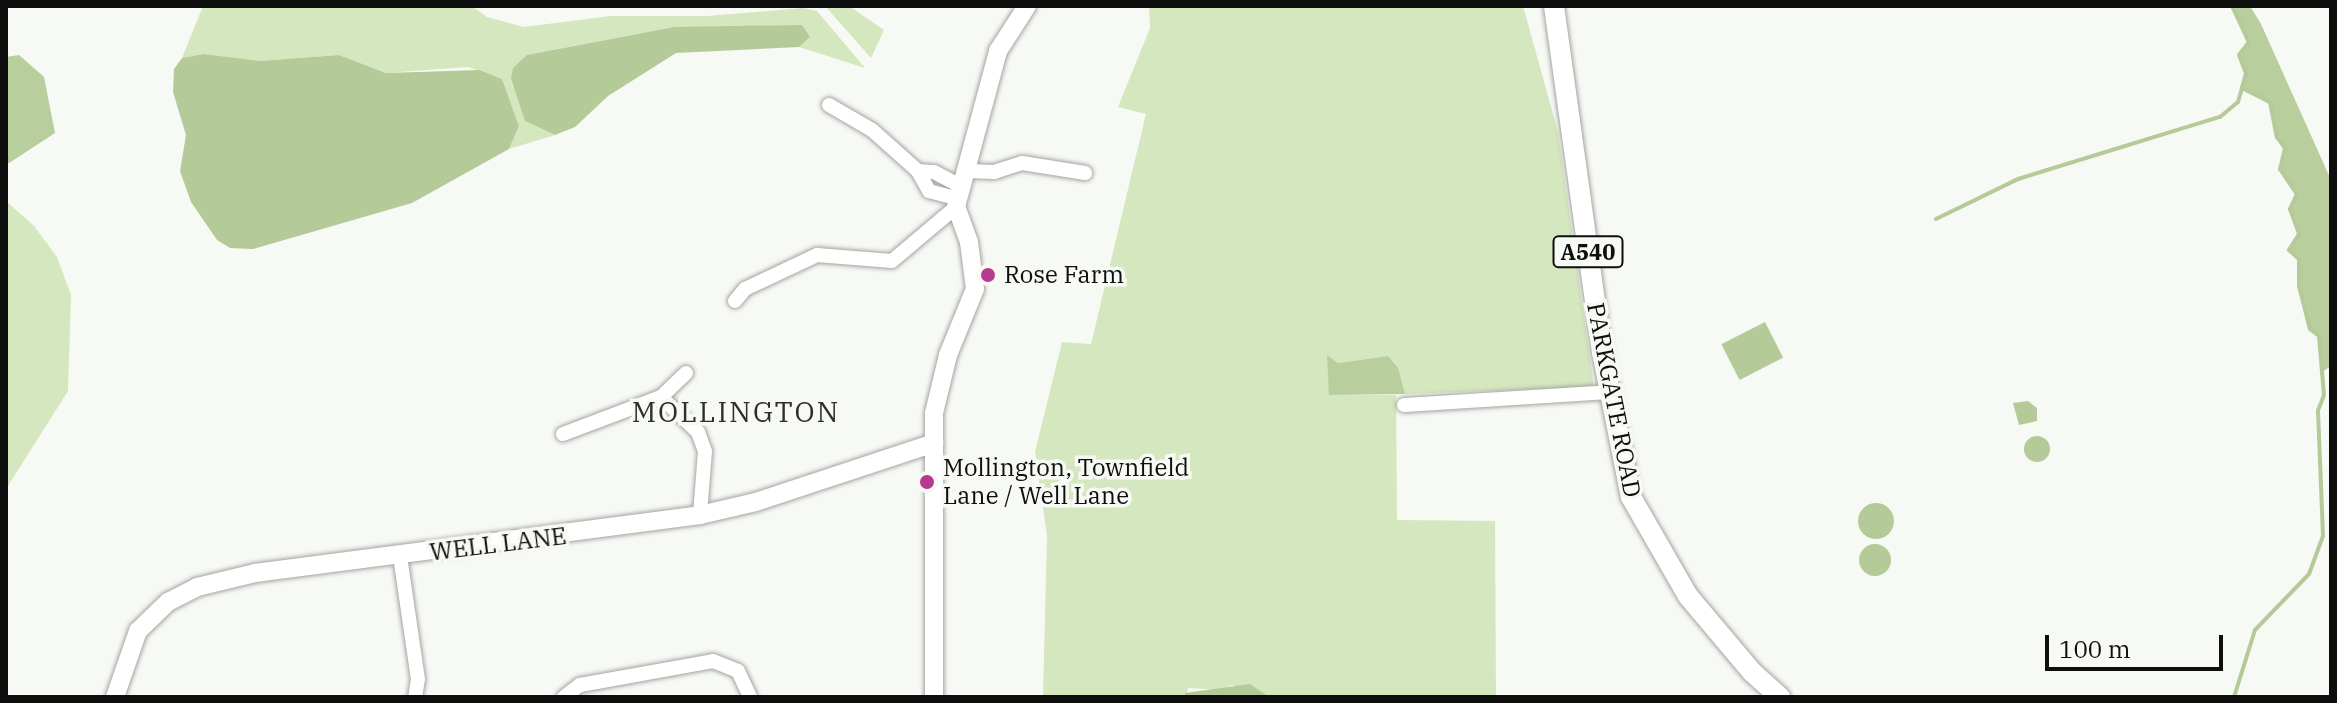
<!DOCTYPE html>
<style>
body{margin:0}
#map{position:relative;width:2337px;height:703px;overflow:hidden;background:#f7f9f5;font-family:"IBM Plex Serif",serif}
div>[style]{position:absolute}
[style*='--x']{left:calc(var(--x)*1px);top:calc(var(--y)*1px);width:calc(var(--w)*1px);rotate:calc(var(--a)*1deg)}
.green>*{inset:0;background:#d5e7be}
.forest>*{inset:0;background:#b8ce9c}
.water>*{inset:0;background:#b4ca98;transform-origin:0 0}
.round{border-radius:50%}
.stream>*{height:4px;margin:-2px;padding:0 2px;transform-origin:2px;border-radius:2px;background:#b4ca98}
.roads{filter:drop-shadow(0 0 2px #a4a5a2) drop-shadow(0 0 2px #a4a5a2)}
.street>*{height:14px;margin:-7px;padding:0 7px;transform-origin:7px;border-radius:7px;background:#fff}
.secondary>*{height:18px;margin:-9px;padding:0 9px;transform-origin:9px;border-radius:9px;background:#fff}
.primary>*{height:20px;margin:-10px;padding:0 10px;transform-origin:10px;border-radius:10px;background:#fff}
.dots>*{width:22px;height:22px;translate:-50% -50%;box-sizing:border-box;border:4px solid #f7f9f5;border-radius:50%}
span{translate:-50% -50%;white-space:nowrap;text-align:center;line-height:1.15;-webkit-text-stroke:7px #f7f9f5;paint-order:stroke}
.shield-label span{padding:2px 6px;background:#f7f9f5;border:2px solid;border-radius:6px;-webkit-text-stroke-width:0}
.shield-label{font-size:22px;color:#0d0e0d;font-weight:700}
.poi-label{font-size:24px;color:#0d0e0d}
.left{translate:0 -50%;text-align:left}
.street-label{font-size:24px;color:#0d0e0d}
.quarter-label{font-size:28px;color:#2e2f2d;letter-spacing:2px}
.frame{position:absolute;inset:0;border:8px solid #0d0e0d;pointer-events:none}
.scale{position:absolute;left:2045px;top:635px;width:178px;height:36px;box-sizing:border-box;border:4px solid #0d0e0d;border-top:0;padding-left:10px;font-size:24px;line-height:28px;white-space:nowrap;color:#0d0e0d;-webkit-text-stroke:6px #f7f9f5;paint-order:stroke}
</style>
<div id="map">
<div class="green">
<div style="clip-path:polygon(203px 6px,472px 6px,487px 17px,524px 27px,610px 16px,707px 16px,803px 8px,817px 11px,865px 68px,799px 47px,810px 37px,674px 27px,527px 55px,525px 121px,555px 135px,509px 149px,519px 126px,502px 79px,468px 67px,386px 73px,339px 55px,259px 61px,204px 54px,182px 58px)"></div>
<div style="clip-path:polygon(825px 6px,849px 6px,884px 30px,871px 58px)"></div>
<div style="clip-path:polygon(1149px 6px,1523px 6px,1558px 132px,1594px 387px,1405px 394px,1388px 356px,1338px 363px,1328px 356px,1330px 395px,1396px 395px,1397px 520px,1495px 521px,1496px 697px,1269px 697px,1232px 685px,1220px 690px,1188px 688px,1186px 697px,1043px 697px,1047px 536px,1035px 452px,1062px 342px,1091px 344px,1146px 114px,1118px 107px,1150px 28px)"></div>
<div style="clip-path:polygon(6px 201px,34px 226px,57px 257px,71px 295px,68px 391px,6px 489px)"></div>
</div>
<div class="forest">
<div style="clip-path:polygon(2232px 6px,2250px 6px,2261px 24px,2331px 180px,2331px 366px,2322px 372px,2319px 336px,2310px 329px,2299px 286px,2299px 259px,2289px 250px,2299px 235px,2290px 209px,2297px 194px,2280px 169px,2285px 149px,2277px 137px,2270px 102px,2242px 88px,2246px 73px,2239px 55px,2249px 42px)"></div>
<div style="clip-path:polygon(19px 55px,44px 77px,55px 133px,6px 165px,6px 57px)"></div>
<div style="clip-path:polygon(1327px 355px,1338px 363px,1388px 356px,1398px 368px,1405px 394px,1329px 395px)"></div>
</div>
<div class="water">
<div style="clip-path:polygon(802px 25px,810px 37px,799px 47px,676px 53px,608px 96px,575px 127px,555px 135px,525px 121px,511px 78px,513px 68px,527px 55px,674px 27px)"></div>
<div style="clip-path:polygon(204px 54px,259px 61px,339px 55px,386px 73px,479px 70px,502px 79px,519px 126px,509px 149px,412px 203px,253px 249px,230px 248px,217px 240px,191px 202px,180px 171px,186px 135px,173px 92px,174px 69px,182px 58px)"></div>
<div style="left:1765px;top:322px;width:40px;height:49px;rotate:63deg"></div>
<div style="clip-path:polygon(2028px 401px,2037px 408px,2037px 421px,2019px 425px,2013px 403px)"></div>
<div class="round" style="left:2024px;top:436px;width:26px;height:26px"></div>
<div class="round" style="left:1858px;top:503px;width:36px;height:36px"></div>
<div class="round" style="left:1859px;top:544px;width:32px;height:32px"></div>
<div style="clip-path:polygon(1250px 684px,1269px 697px,1186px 697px,1185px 693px)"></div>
</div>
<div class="stream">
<div style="--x:2232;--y:6;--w:40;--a:65"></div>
<div style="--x:2249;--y:42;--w:16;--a:128"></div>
<div style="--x:2239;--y:55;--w:19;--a:69"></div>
<div style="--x:2246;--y:73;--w:16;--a:105"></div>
<div style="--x:2242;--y:88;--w:31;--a:27"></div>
<div style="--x:2270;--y:102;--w:36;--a:79"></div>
<div style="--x:2277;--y:137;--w:14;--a:54"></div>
<div style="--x:2285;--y:148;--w:22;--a:103"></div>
<div style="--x:2280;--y:169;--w:30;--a:56"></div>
<div style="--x:2297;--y:194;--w:17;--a:115"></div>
<div style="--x:2290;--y:209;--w:27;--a:70"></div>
<div style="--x:2299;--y:234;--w:19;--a:122"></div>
<div style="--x:2289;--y:250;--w:13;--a:42"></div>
<div style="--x:2299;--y:259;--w:27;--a:90"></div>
<div style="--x:2299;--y:286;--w:44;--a:75.7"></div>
<div style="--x:2310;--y:329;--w:11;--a:38"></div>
<div style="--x:2319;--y:336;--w:59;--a:85.2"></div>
<div style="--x:2324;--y:395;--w:17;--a:111"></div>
<div style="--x:2318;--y:411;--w:125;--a:87.7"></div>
<div style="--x:2323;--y:536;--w:40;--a:110.2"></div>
<div style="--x:2309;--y:574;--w:78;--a:134"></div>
<div style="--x:2255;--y:630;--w:70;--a:107.4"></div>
<div style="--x:1936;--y:219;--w:91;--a:-26"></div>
<div style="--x:2018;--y:179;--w:211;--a:-17.1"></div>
<div style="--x:2220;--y:117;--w:23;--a:-40"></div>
<div style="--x:2238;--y:102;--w:15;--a:-74"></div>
</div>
<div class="roads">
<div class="street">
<div style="--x:829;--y:105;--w:50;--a:30.2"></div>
<div style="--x:872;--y:130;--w:62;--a:41.7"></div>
<div style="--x:918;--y:171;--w:23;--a:61"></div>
<div style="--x:929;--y:191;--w:30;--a:15"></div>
<div style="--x:918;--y:171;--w:16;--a:4"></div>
<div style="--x:934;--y:172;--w:32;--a:28"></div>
<div style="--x:968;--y:171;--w:26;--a:2"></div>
<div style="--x:994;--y:172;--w:29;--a:-18"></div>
<div style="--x:1022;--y:163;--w:64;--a:9"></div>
<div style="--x:735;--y:301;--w:16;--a:-50"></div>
<div style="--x:745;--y:289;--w:80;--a:-25.3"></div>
<div style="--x:817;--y:255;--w:75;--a:4.6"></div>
<div style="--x:892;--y:261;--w:84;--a:-40.2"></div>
<div style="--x:686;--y:373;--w:35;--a:136"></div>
<div style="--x:661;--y:397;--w:51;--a:43.4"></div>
<div style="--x:698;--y:432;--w:20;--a:70"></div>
<div style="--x:705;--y:451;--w:64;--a:94.5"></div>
<div style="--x:1404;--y:405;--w:206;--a:-3.6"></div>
<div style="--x:563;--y:434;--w:105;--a:-20.7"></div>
<div style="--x:400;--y:556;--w:124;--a:81.7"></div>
<div style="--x:418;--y:679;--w:18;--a:99"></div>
<div style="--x:564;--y:697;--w:20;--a:-37"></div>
<div style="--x:580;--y:685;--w:135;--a:-10.2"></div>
<div style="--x:713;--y:661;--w:27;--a:22"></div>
<div style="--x:738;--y:671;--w:29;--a:65"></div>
</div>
<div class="secondary">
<div style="--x:115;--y:697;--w:70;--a:-70.8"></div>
<div style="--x:138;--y:631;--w:42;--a:-44"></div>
<div style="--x:168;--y:602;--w:33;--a:-27"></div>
<div style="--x:197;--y:587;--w:60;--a:-13.6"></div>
<div style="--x:255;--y:573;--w:449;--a:-7.4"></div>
<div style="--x:700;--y:515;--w:57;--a:-13.1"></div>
<div style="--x:756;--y:502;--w:188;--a:-18.3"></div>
<div style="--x:934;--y:697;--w:284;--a:-90"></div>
<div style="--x:934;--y:413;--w:60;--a:-76.4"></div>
<div style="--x:948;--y:355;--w:71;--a:-67.8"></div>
<div style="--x:975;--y:289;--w:47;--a:-97.3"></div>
<div style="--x:969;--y:242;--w:37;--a:-110"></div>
<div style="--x:956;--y:207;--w:162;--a:-74.9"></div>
<div style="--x:998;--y:51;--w:54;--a:-57.2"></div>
</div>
<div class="primary">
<div style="--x:1554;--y:6;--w:349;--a:82.1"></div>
<div style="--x:1602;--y:352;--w:148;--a:78.7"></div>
<div style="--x:1631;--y:497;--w:114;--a:60.1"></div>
<div style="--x:1688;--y:596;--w:99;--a:49.9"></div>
<div style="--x:1752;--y:672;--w:38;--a:42"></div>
</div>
</div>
<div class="dots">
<div style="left:988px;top:275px;background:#b73b8c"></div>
<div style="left:927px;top:482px;background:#b73b8c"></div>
</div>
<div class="shield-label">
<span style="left:1588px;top:252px">A540</span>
</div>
<div class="poi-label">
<span class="left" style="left:1004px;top:275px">Rose Farm</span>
<span class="left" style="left:943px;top:482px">Mollington, Townfield<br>Lane / Well Lane</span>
</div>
<div class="street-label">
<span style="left:1614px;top:400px;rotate:79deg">PARKGATE ROAD</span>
<span style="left:498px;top:544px;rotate:-7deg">WELL LANE</span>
</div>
<div class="quarter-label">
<span style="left:736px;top:412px">MOLLINGTON</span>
</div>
<div class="frame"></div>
<div class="scale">100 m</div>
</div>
